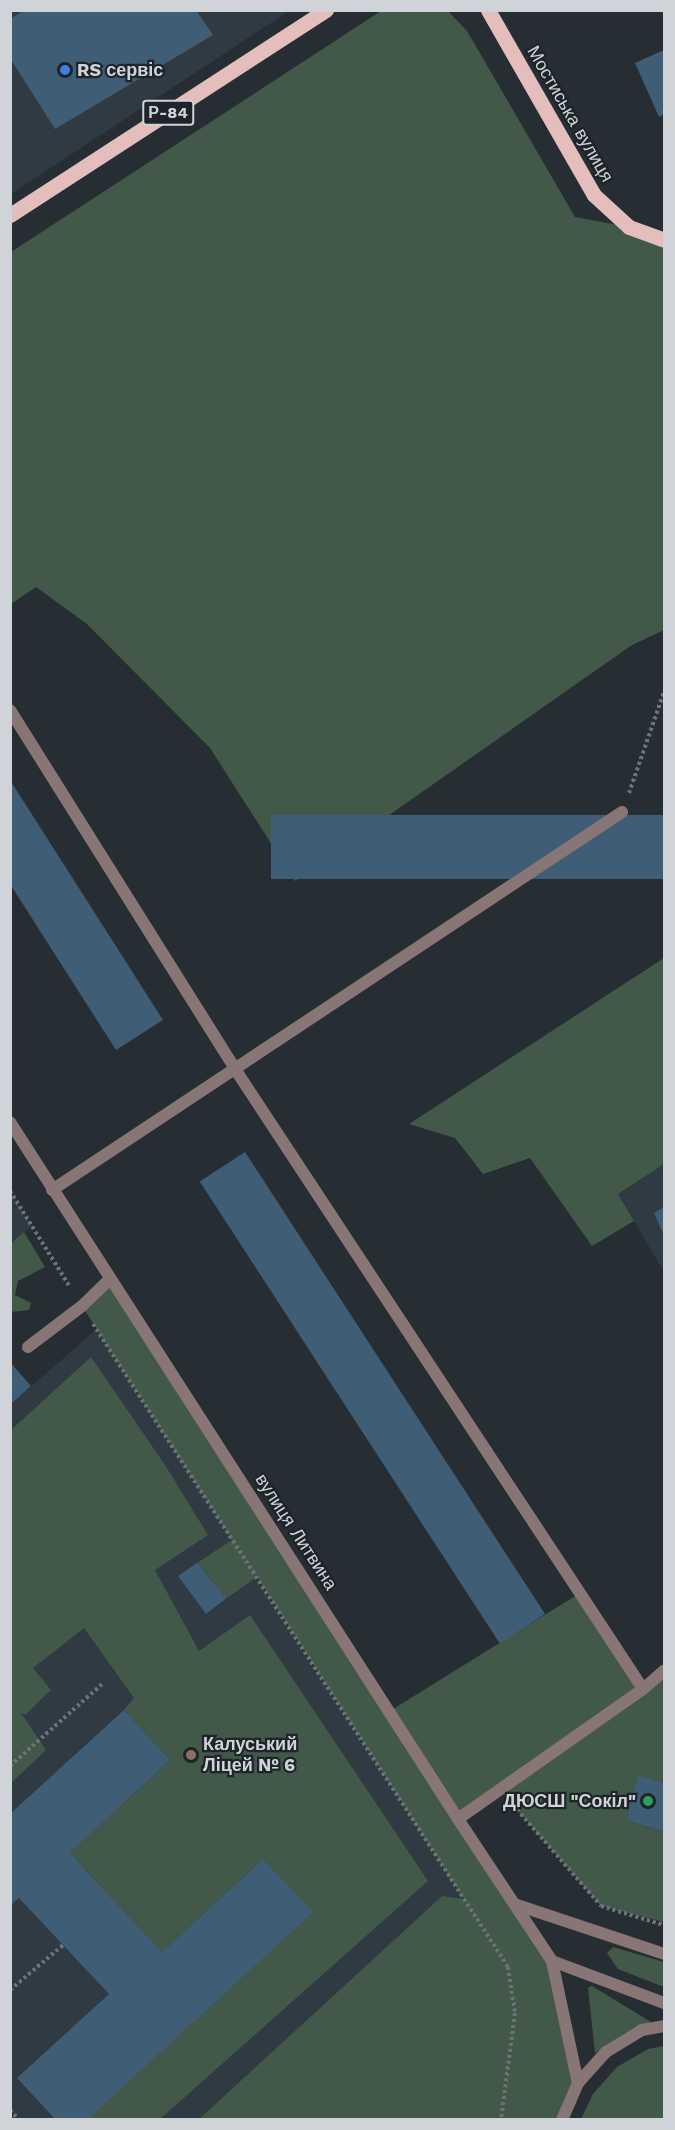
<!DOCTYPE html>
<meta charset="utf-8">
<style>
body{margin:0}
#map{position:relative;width:675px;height:2130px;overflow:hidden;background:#272e33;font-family:"Work Sans",sans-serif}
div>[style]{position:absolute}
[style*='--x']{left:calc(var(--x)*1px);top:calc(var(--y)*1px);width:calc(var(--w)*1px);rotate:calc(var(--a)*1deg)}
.built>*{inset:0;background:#2f3a43}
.green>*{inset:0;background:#425949}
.building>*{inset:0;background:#3f5d74;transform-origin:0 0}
.path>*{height:4px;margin-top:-2px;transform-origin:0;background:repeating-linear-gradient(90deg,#6c7276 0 3px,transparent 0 6px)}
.lane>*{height:12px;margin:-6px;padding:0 6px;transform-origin:6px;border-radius:6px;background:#887575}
.street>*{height:12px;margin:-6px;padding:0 6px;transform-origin:6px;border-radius:6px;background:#887575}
.primary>*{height:15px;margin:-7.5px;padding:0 7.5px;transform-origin:7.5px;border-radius:7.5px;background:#e4bebc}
.dots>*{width:16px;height:16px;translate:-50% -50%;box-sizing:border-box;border:3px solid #1e2429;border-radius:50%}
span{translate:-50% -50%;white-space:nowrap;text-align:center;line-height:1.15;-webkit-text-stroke:4.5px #1e2429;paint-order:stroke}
.shield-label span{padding:2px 4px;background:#1e2429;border:2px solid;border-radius:4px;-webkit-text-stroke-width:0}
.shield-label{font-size:16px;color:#d0d4d8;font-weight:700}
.poi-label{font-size:18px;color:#d0d4d8;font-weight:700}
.left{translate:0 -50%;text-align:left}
.right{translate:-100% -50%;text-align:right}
.street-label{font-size:18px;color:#d0d4d8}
.frame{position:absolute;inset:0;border:12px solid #d0d4d8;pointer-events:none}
</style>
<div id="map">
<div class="built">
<div style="clip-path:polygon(11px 11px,289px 11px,11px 194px)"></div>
<div style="clip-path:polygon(664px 1164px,664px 1272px,618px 1194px)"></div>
<div style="clip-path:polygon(10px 1191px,32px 1226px,11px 1243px,10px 1243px)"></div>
<div style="clip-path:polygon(97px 1329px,233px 1540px,178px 1576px,206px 1614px,256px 1577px,463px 1898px,442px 1896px,199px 2119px,11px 2119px,10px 1405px)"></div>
</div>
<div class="green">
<div style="clip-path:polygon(381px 11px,448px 11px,467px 31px,575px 217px,629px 227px,664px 240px,664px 630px,632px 645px,295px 881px,210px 748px,87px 624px,36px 587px,11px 604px,11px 252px)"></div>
<div style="clip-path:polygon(664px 958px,664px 1164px,618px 1194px,634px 1221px,592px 1246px,530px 1158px,483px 1174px,455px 1138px,409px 1124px)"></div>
<div style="clip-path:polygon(24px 1232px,45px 1267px,18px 1281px,15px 1295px,31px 1303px,29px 1310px,11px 1312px,11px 1243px)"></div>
<div style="clip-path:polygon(110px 1279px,390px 1711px,580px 1593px,643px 1689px,664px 1671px,664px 1783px,638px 1776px,626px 1820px,664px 1832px,664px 1922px,601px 1906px,500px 1790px,460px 1818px,552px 1961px,578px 2083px,562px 2119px,199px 2119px,442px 1896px,476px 1900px,463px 1898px,257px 1577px,227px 1598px,197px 1563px,232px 1540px,82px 1306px)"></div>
<div style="clip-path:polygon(91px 1357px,165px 1465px,208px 1535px,155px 1570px,199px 1651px,250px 1615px,428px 1881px,160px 2119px,87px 2119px,312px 1912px,263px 1859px,162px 1952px,70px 1853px,170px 1760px,124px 1710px,134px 1698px,84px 1628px,33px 1668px,51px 1690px,25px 1715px,21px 1713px,46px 1750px,11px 1783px,11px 1430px)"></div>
<div style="clip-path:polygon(613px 1947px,664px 1962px,664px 1987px,618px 1969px,607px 1953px)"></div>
<div style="clip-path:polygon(592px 1986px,651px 2022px,625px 2033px,595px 2053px,588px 1988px)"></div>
<div style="clip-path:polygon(664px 2046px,664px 2119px,581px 2119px,593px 2094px,617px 2067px,648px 2049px)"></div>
</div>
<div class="building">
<div style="clip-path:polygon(25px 10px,196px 10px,213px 35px,55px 129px,10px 58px,10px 19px)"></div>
<div style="clip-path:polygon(664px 50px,664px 114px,659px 117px,635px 63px)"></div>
<div style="clip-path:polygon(10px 780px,163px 1020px,116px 1050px,10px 884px)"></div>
<div style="left:664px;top:815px;width:64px;height:393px;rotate:90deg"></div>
<div style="left:245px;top:1152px;width:551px;height:54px;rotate:57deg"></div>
<div style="clip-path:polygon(664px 1207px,664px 1236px,654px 1213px)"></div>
<div style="clip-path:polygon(10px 1362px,31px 1386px,10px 1405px)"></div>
<div style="clip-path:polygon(197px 1563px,227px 1598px,206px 1614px,178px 1576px)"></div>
<div style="clip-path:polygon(124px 1710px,170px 1760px,70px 1853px,162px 1952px,263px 1859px,313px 1912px,87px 2120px,56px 2120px,17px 2078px,109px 1994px,19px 1898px,10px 1906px,10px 1814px)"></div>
<div style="clip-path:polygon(638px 1775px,664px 1783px,664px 1832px,626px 1820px)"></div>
</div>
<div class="path">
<div style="--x:629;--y:793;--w:107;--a:-70.9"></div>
<div style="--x:10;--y:1191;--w:113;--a:58"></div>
<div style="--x:93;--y:1324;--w:765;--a:57.16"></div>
<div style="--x:508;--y:1967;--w:47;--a:81.3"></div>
<div style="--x:515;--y:2013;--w:108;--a:97.5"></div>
<div style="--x:10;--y:1766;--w:123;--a:-41.7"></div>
<div style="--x:513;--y:1805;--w:134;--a:48.9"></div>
<div style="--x:601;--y:1906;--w:66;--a:16.8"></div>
<div style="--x:10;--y:1990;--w:70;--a:-40.3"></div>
<div style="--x:10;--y:2110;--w:13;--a:48"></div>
</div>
<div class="lane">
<div style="--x:10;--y:710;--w:424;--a:57.9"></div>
<div style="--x:235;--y:1069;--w:742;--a:56.65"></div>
<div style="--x:52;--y:1190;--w:684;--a:-33.55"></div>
<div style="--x:82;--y:1306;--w:39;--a:-44"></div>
<div style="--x:458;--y:1819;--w:226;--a:-35.1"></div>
<div style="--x:643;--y:1689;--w:28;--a:-41"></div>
<div style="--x:517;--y:1905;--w:155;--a:18.4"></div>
</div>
<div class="street">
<div style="--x:10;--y:1122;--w:829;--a:57.27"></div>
<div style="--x:458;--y:1819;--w:170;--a:56.5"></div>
<div style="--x:552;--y:1961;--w:125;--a:78"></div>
<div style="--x:28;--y:1347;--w:68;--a:-37.2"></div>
<div style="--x:552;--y:1961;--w:120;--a:20.6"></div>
<div style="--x:562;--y:2120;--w:40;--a:-66.6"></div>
<div style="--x:578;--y:2083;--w:42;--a:-47.9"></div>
<div style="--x:606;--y:2052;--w:42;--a:-31.4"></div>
<div style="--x:642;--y:2030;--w:22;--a:-10"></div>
</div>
<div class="primary">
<div style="--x:488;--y:10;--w:213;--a:60.2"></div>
<div style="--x:594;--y:195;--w:47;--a:42.4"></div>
<div style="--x:629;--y:227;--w:37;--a:20"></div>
<div style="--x:10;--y:215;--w:377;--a:-33"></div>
</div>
<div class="dots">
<div style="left:65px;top:70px;background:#3f7fe0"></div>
<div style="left:191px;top:1755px;background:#8d6e63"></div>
<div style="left:648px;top:1801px;background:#2e9e5b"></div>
</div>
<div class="shield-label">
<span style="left:168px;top:113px">Р-84</span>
</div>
<div class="poi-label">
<span class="left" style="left:77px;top:70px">RS сервіс</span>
<span class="left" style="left:203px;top:1755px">Калуський<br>Ліцей № 6</span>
<span class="right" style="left:636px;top:1801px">ДЮСШ "Сокіл"</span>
</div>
<div class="street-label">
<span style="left:570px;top:114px;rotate:60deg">Мостиська вулиця</span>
<span style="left:296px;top:1532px;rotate:57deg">вулиця Литвина</span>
</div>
<div class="frame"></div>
</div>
